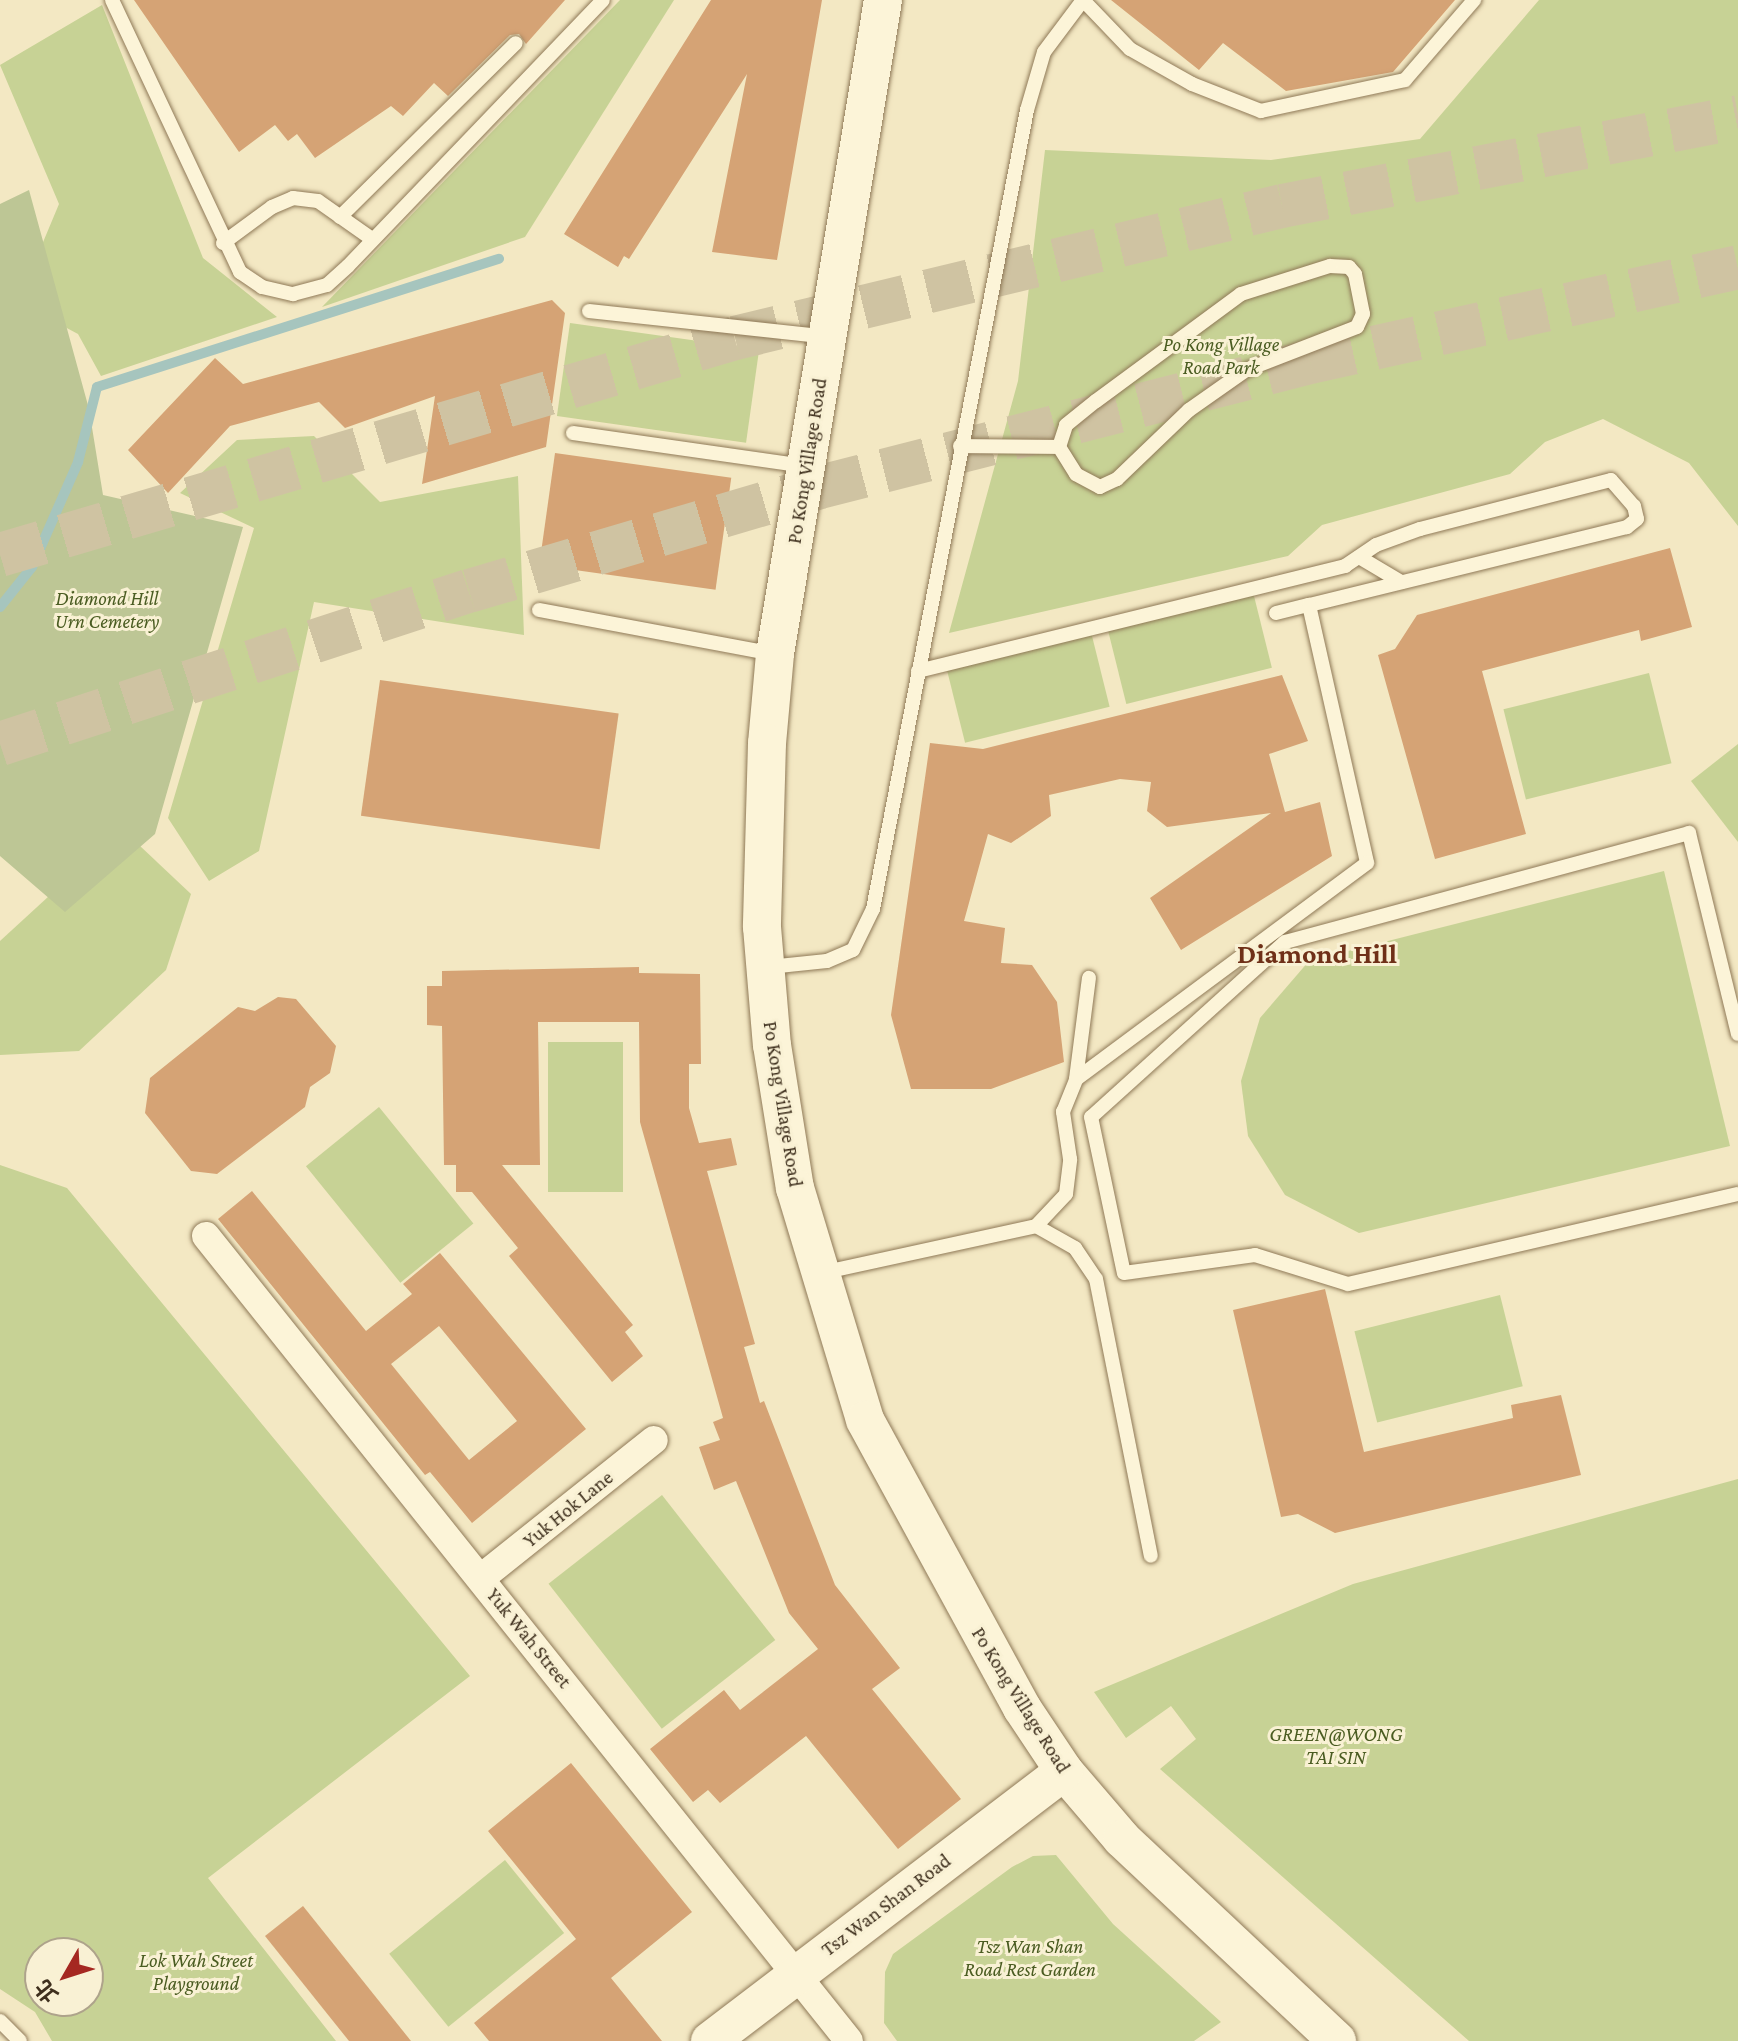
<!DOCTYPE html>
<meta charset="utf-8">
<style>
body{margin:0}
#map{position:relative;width:1738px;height:2041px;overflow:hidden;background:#f3e8c3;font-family:"Crimson Pro","Noto Sans TC",serif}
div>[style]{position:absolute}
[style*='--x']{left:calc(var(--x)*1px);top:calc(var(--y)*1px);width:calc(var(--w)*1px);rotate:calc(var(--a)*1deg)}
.green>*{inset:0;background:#c7d295;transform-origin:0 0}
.cemetery>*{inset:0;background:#bdc695}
.stream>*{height:10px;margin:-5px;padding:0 5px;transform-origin:5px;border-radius:5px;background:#a6c5be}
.building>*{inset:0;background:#d5a375;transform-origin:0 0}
.trunk-tunnel>*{height:44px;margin-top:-22px;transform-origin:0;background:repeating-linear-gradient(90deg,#cfc3a2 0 44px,transparent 0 66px)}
.roads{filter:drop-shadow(0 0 2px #8f7957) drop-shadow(0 0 2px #8f7957)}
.service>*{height:14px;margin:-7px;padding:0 7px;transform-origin:7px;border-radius:7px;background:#fcf4d8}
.minor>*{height:28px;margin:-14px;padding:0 14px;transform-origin:14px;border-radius:14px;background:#fcf4d8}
.secondary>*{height:38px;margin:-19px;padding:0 19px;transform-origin:19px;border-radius:19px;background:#fcf4d8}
span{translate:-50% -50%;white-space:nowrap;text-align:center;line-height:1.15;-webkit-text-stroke:6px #f9f1d4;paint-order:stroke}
.park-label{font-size:20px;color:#4a5c21;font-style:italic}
.street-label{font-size:20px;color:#3e2f1d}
.district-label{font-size:28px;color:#6f3018;font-weight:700}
.north{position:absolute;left:24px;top:1937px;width:80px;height:80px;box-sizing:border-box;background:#f9f1d4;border:2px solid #aea38b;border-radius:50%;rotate:231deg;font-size:22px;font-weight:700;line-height:32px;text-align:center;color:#3e2f1d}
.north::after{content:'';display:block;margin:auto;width:28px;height:36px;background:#a52821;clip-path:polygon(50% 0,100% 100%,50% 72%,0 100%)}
</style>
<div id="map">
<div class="green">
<div style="clip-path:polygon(620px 0,674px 0,525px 237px,322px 307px)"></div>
<div style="clip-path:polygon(1539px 0,1738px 0,1738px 526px,1689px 463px,1603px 419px,1545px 442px,1510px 474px,1322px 525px,1288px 556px,949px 633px,1018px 381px,1045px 150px,1271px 160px,1420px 139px)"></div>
<div style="clip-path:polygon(102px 5px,203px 258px,277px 317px,101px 376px,78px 334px,18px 302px,59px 204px,0 65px)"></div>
<div style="left:570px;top:323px;width:191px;height:94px;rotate:8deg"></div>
<div style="clip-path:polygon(314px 436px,380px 502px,518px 476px,524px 635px,314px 602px,259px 851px,209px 881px,168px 818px,254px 528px,180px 493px,237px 440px)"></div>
<div style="left:1253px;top:592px;width:78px;height:150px;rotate:76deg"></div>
<div style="left:1091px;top:632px;width:77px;height:149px;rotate:76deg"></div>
<div style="left:1649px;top:673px;width:93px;height:150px;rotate:76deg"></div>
<div style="clip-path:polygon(1738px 744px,1738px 842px,1691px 781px)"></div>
<div style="clip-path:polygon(122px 829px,191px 894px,166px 970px,79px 1051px,0 1055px,0 941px)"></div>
<div style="clip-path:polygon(1664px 871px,1730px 1146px,1359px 1233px,1285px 1195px,1248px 1136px,1241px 1081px,1260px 1018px,1309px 961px)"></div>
<div style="left:548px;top:1042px;width:75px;height:150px"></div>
<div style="left:379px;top:1107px;width:150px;height:94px;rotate:51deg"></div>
<div style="clip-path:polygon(evenodd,0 1165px,67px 1188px,470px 1676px,208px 1878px,336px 2041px,52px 2041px,35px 2012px,0 1989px,0 1165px,40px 1953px,88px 1953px,88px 2001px,40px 2001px,40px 1953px)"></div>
<div style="left:1500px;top:1295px;width:94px;height:150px;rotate:76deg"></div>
<div style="clip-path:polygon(1738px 1479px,1738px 2041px,1469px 2041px,1160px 1769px,1196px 1739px,1171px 1706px,1126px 1738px,1094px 1692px,1353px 1584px)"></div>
<div style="left:662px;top:1495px;width:184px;height:144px;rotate:52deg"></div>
<div style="clip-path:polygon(1056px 1855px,1113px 1924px,1221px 2022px,1194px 2041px,897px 2041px,884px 2023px,885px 1972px,893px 1954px,1012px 1867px,1033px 1856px)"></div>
<div style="left:505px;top:1860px;width:94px;height:149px;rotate:51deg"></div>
</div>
<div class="cemetery">
<div style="clip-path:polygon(29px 190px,89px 409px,103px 495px,243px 527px,155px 834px,65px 912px,0 856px,0 204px)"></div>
</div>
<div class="stream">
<div style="--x:0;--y:607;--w:51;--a:-51.3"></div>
<div style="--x:32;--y:567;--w:115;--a:-66.3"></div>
<div style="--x:78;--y:462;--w:77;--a:-75.8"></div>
<div style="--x:97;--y:387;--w:422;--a:-17.7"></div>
</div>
<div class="building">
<div style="clip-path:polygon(134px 0,565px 0,526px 44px,519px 34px,510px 35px,448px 96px,434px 83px,403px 116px,391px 106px,315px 158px,297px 134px,288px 141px,275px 125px,239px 152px)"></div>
<div style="clip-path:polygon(711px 0,822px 0,777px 260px,712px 252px,747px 74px,629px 259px,624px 256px,618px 267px,564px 234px)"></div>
<div style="clip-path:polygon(1111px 0,1455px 0,1393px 72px,1286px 91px,1223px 43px,1199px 70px)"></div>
<div style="clip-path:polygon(552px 300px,565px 313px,546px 447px,422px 484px,435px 396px,345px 428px,319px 402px,230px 426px,168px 493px,128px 450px,215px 358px,243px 384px)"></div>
<div style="left:555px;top:453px;width:178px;height:113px;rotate:8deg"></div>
<div style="clip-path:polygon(1670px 548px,1692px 627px,1641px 641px,1639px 630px,1482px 671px,1526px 834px,1435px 859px,1378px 655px,1395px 649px,1417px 615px)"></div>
<div style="clip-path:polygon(1282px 675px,1308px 741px,1269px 754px,1285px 812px,1320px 802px,1332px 856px,1181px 950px,1150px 898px,1271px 813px,1167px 827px,1147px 811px,1151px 782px,1120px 779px,1049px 795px,1051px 816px,1011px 843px,988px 834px,964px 921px,1005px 928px,1001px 963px,1032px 965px,1057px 1002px,1064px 1062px,991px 1089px,911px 1089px,891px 1015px,930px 743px,983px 749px)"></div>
<div style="left:380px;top:680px;width:241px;height:137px;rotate:8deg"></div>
<div style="clip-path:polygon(639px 967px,639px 973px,700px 974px,701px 1064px,689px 1064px,689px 1108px,699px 1143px,731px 1138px,737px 1165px,707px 1171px,755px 1344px,744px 1347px,760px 1403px,764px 1401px,835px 1585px,900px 1668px,872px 1689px,961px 1799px,898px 1849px,806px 1736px,720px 1803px,708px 1790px,693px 1802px,650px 1749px,724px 1690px,740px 1710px,818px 1649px,789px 1613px,736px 1481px,714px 1490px,699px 1447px,720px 1440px,713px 1422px,723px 1418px,640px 1122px,639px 1022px,538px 1022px,540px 1165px,502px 1165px,633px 1325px,625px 1332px,643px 1356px,612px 1382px,509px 1256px,518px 1248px,472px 1192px,456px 1192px,456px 1165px,444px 1165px,442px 1026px,427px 1025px,427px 986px,442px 986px,442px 971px)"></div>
<div style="clip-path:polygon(278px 997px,296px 999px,336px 1046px,330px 1073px,310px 1087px,305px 1107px,217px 1174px,191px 1171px,145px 1113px,150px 1078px,238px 1007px,255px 1011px)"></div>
<div style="clip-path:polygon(evenodd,252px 1191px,366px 1331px,412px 1294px,403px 1284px,440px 1253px,586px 1429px,472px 1523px,430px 1472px,425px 1475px,218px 1219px,252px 1191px,439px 1326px,517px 1421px,469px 1460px,391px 1364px,439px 1326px)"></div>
<div style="clip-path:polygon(1325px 1289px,1364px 1452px,1513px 1418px,1511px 1405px,1561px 1395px,1581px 1475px,1335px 1533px,1298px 1514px,1281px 1517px,1233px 1310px)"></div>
<div style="clip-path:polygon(571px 1763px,692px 1912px,611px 1978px,662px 2041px,489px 2041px,474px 2023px,576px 1939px,488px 1831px)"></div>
<div style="clip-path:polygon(303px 1906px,411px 2041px,349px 2041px,265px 1936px)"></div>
</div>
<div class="trunk-tunnel">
<div style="--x:0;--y:555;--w:766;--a:-16.45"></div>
<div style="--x:735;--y:338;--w:563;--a:-13.57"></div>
<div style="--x:1282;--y:206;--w:465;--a:-11"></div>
<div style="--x:0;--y:744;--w:493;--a:-18.1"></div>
<div style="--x:469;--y:591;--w:366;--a:-16.5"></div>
<div style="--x:820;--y:487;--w:506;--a:-14.31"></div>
<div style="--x:1310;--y:362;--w:438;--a:-12.5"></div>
</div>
<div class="roads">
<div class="service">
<div style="--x:112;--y:0;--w:301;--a:64.8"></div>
<div style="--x:240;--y:272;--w:27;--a:34"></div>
<div style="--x:262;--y:287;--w:32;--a:13"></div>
<div style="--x:293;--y:294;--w:35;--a:-15"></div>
<div style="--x:327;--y:285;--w:28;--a:-42"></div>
<div style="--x:348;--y:266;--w:368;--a:-46.2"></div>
<div style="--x:1083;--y:0;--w:68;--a:46.2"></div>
<div style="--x:1130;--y:49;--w:71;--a:29.4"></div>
<div style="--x:1192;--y:84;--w:74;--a:21.4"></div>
<div style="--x:1261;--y:111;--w:147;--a:-12.1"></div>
<div style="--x:1405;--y:80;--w:106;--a:-49.2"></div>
<div style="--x:340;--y:217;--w:247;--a:-44.7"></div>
<div style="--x:223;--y:243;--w:61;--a:-36.3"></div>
<div style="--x:272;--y:207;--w:23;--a:-23"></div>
<div style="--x:293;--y:198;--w:25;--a:7"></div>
<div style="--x:318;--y:201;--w:66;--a:35.1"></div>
<div style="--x:1330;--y:266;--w:19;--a:3"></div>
<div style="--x:1349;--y:267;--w:9;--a:49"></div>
<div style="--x:1355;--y:274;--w:41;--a:78.7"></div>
<div style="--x:1363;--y:314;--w:14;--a:115"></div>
<div style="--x:1357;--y:327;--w:119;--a:158.8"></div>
<div style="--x:1246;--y:370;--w:70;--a:144.9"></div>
<div style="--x:1189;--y:410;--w:100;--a:136.2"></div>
<div style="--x:1117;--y:479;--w:19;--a:155"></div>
<div style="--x:1100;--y:487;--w:27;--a:-152"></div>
<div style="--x:1076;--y:474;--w:32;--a:-122"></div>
<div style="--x:1059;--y:447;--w:23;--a:-72"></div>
<div style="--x:1066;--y:425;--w:38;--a:-39"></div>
<div style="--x:1096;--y:401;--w:180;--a:-36.4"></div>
<div style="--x:1241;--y:294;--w:93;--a:-17.5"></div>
<div style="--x:589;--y:311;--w:239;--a:6.2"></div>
<div style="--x:573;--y:433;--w:235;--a:8.1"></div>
<div style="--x:960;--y:446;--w:99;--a:0.6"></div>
<div style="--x:1359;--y:557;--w:49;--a:30.8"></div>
<div style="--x:539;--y:610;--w:239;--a:10.6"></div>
<div style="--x:1276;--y:613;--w:34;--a:-14"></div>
<div style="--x:918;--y:671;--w:440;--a:-13.8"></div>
<div style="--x:1345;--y:566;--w:37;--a:-34"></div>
<div style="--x:1376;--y:545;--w:47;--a:-20"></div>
<div style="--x:1420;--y:529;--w:197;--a:-14.4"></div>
<div style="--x:1611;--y:480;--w:35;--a:49"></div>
<div style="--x:1634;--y:506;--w:13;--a:77"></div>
<div style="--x:1637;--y:519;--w:13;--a:141"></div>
<div style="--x:1627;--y:527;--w:327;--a:166.2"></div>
<div style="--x:1309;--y:605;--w:264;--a:77.3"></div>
<div style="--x:1367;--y:863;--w:362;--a:143.4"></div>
<div style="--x:769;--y:967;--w:58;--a:-5.9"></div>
<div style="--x:827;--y:961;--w:28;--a:-23"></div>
<div style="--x:853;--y:950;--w:46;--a:-64"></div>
<div style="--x:873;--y:909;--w:814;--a:-79.09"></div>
<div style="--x:1027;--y:110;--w:60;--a:-73.7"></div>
<div style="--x:1044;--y:52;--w:65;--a:-53.1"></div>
<div style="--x:1738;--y:1034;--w:207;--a:-103.7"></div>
<div style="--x:1689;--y:833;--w:418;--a:164.9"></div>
<div style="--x:1285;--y:942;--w:261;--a:137.9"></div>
<div style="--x:1091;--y:1117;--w:159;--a:78.1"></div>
<div style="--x:1124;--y:1273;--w:132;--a:-7.8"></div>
<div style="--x:1255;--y:1255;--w:97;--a:17.3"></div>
<div style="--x:1348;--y:1284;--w:400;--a:-13"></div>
<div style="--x:1036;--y:1226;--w:44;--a:-46.8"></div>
<div style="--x:1066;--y:1194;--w:35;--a:-83"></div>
<div style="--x:1070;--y:1159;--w:48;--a:-98.5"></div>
<div style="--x:1063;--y:1112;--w:35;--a:-68"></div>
<div style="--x:1076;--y:1079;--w:102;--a:-82.7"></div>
<div style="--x:821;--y:1273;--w:220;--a:-12.3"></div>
<div style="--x:1036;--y:1226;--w:45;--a:29.4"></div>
<div style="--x:1075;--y:1248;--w:37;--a:56"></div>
<div style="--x:1096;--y:1279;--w:282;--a:78.8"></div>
<div style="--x:0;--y:2021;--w:28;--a:45"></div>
</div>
<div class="minor">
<div style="--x:206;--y:1236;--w:1030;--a:51.38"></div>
<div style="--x:481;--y:1578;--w:221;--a:-38.6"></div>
</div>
<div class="secondary">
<div style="--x:883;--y:0;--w:663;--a:99.38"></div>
<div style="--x:775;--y:654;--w:89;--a:95.1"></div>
<div style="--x:767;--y:743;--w:184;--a:91.6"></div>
<div style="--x:762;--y:927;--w:118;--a:85.2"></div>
<div style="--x:772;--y:1045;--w:145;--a:80.9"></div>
<div style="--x:795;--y:1188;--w:242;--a:73.2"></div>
<div style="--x:865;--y:1420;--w:328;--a:61.4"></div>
<div style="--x:1022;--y:1708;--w:76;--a:56.3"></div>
<div style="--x:1064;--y:1771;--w:89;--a:49.5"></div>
<div style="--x:1122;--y:1839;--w:295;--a:43.2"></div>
<div style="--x:710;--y:2041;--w:445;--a:-37.3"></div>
</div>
</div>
<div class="park-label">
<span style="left:1221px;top:356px">Po Kong Village<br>Road Park</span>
<span style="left:107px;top:610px">Diamond Hill<br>Urn Cemetery</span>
<span style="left:1336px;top:1746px">GREEN@WONG<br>TAI SIN</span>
<span style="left:1030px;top:1958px">Tsz Wan Shan<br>Road Rest Garden</span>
<span style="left:196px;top:1972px">Lok Wah Street<br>Playground</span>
</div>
<div class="street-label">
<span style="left:807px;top:461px;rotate:-81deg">Po Kong Village Road</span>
<span style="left:783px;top:1104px;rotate:81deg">Po Kong Village Road</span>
<span style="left:568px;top:1509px;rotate:-39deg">Yuk Hok Lane</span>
<span style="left:529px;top:1638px;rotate:51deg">Yuk Wah Street</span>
<span style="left:1021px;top:1700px;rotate:58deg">Po Kong Village Road</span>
<span style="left:886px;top:1905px;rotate:-37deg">Tsz Wan Shan Road</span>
</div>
<div class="district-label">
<span style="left:1317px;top:954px">Diamond Hill</span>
</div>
<div class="north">北</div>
</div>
